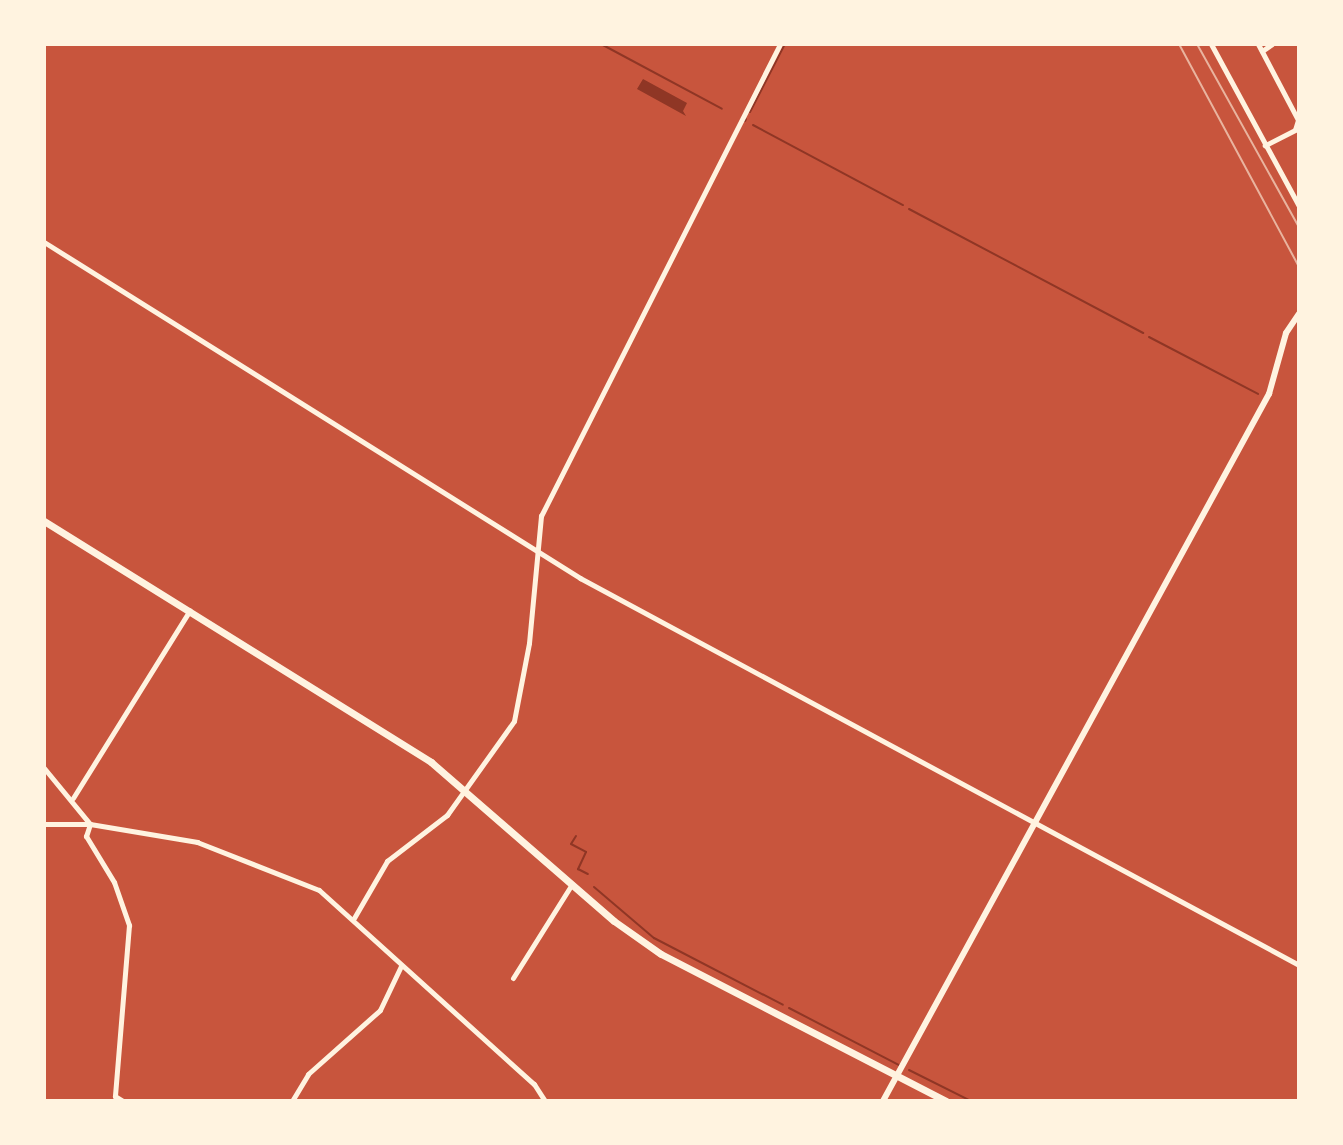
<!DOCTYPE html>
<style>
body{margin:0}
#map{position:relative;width:1343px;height:1145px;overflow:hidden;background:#c8553d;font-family:"IBM Plex Sans",sans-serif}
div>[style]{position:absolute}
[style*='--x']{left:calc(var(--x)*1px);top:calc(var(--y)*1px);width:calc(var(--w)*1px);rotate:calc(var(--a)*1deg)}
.water>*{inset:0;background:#8f3625}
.stream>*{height:2px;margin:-1px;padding:0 1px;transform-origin:1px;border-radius:1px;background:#8f3625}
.minor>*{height:5px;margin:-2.5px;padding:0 2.5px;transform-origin:2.5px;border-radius:2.5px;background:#fff3e0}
.tertiary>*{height:6px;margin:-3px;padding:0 3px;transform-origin:3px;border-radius:3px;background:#fff3e0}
.primary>*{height:7px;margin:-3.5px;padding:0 3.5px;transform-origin:3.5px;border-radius:3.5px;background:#fff3e0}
.rail>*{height:2px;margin:-1px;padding:0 1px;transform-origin:1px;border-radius:1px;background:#e9b49f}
span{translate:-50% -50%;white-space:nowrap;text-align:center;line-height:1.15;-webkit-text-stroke:6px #fff3e0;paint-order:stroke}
.frame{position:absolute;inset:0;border:46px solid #fff3e0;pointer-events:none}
</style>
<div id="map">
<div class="water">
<div style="clip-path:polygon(643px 79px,687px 103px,683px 111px,686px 116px,637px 89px)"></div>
</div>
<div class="stream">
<div style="--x:601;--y:44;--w:137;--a:28.2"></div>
<div style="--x:750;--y:112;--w:76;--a:-62.8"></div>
<div style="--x:745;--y:121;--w:2;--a:-63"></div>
<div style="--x:753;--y:125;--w:170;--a:28.1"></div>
<div style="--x:909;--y:209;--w:265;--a:27.9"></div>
<div style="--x:1149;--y:337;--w:123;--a:27.6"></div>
<div style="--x:576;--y:836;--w:9;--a:122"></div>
<div style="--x:571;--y:844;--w:17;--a:28"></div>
<div style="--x:586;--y:852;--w:19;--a:115"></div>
<div style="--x:578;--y:869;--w:11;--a:27"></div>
<div style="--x:594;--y:887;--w:79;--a:40.4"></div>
<div style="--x:654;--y:938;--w:145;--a:27.4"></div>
<div style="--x:789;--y:1008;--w:124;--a:27.4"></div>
<div style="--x:909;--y:1070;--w:69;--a:26.6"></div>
</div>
<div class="minor">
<div style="--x:1211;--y:44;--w:184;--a:61.5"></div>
<div style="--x:1258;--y:44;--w:86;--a:62.2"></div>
<div style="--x:1298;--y:120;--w:10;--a:107"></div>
<div style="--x:1295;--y:130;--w:34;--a:153"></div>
<div style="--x:1262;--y:51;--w:12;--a:-35"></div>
<div style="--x:44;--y:242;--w:633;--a:32.08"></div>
<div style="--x:580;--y:578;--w:817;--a:28.29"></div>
<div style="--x:44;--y:768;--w:72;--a:50.6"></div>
<div style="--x:90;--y:824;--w:13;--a:108"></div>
<div style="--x:86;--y:836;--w:54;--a:58.7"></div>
<div style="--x:114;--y:882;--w:46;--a:70.8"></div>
<div style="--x:129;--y:925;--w:172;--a:94.7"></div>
<div style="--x:115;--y:1096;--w:9;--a:32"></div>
<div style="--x:73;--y:798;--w:221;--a:-58.1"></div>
<div style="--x:44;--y:824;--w:46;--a:0"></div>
<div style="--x:90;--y:824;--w:109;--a:9.5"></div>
<div style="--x:197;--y:842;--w:131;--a:21.5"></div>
<div style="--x:319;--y:890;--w:290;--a:42.1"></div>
<div style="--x:534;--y:1084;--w:20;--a:57"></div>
<div style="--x:354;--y:918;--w:66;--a:-59.9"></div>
<div style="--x:387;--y:861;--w:76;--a:-37.5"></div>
<div style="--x:447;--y:815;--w:115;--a:-54.5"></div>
<div style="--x:514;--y:721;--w:79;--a:-79.1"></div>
<div style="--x:529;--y:643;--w:128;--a:-84.6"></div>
<div style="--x:541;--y:516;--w:529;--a:-63.14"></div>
<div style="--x:513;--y:978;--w:111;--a:-57.9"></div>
<div style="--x:292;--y:1101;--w:31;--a:-59"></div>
<div style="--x:308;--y:1074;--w:96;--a:-41.6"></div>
<div style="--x:380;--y:1010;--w:49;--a:-64.5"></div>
</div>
<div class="tertiary">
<div style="--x:883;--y:1101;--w:806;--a:-61.37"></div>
<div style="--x:1269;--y:394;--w:63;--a:-74.4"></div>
<div style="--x:1286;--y:333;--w:23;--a:-56"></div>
</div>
<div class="primary">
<div style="--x:44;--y:521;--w:456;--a:31.9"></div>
<div style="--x:431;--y:762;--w:242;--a:41"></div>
<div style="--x:614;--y:921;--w:57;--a:35.1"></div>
<div style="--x:661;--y:954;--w:321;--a:27.3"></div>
</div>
<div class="rail">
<div style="--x:1179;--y:44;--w:253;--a:61.7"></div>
<div style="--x:1197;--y:44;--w:210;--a:60.9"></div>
</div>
<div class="frame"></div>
</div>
